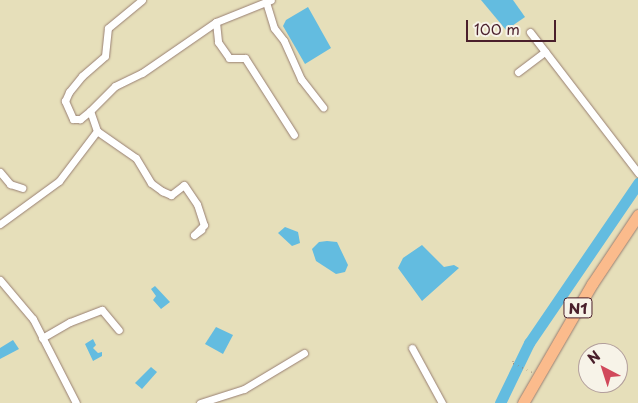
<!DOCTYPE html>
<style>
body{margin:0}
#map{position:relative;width:638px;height:403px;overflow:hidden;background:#e6dfba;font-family:"Playpen Sans",sans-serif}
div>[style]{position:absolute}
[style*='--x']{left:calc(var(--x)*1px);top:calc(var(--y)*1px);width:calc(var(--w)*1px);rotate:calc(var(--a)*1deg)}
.water>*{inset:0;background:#63bce0}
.river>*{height:11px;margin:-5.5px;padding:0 5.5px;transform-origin:5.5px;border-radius:5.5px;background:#63bce0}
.path>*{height:1px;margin-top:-0.5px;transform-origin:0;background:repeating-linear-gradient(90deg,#987f72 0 1px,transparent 0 5px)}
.roads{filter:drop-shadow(0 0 1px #987f72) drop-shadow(0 0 1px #987f72)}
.minor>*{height:7px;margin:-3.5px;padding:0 3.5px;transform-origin:3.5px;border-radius:3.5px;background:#fff}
.trunk>*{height:11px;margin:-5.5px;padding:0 5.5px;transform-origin:5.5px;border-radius:5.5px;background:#fbbb8c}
span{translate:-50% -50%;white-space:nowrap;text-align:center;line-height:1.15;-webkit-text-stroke:4px #f7f3e8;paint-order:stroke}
.shield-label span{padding:1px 4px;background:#f7f3e8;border:1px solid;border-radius:4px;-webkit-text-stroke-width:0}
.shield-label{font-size:15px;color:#4a1f2b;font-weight:700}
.north{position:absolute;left:578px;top:343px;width:50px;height:50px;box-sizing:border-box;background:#f7f3e8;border:1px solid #b29e9c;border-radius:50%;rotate:320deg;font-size:14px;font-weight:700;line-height:20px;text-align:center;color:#4a1f2b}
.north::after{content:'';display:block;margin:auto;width:18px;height:22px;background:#d1495b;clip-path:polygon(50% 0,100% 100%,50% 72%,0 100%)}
.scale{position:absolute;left:466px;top:20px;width:90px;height:22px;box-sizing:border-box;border:2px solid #4a1f2b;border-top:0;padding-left:6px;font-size:15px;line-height:18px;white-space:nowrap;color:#4a1f2b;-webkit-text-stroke:4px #f7f3e8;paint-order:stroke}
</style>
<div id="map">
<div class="water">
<div style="clip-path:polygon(481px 0,513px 0,525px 17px,506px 30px)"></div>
<div style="clip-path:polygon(308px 7px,331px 48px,305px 64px,283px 26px,286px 20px)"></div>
<div style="clip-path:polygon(285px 227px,298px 232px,300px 243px,292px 246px,278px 233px)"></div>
<div style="clip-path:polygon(327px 241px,337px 242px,348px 265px,345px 272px,336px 274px,316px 261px,312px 249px,319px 242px)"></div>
<div style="clip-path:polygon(422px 245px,444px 267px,454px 265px,459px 268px,422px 301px,398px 268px,403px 258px)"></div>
<div style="clip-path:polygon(155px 286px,170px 302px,161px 309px,153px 300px,156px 296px,151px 289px)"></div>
<div style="clip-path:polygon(216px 327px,233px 335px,223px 354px,205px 344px)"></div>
<div style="clip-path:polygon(93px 339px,96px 345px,93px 348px,98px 353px,102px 352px,102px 356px,93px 361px,85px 344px)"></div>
<div style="clip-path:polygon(13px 340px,19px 349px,0 359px,0 348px)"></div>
<div style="clip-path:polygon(151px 367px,157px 372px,142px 389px,135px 383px)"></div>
</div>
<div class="river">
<div style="--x:500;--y:403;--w:67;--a:-64.2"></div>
<div style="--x:529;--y:343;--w:194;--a:-55.7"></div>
</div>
<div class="path">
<div style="--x:513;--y:360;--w:3;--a:90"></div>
<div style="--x:513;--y:363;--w:21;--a:25"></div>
</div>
<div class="roads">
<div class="minor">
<div style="--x:266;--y:2;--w:27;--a:73"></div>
<div style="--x:274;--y:28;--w:16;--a:52"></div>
<div style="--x:284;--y:41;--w:42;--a:65.9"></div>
<div style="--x:301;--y:79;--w:36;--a:52"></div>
<div style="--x:216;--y:22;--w:20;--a:84"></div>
<div style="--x:218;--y:42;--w:19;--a:55"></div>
<div style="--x:229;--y:58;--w:16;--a:0"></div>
<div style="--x:245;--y:58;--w:91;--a:57.5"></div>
<div style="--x:530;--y:32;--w:178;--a:52.5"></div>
<div style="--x:518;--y:72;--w:34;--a:-37"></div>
<div style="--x:90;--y:111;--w:13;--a:141"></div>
<div style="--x:80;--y:119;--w:7;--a:180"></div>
<div style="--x:73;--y:119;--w:20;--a:-114"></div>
<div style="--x:65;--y:101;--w:10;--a:-66"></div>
<div style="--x:69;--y:92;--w:21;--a:-51"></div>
<div style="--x:82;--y:76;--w:30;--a:-41"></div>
<div style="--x:105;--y:56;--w:28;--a:-84"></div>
<div style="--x:108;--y:28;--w:44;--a:-39.5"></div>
<div style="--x:97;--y:131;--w:47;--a:34.7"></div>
<div style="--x:136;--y:158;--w:29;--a:59"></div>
<div style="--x:151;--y:183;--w:14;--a:36"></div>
<div style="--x:162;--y:191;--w:10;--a:24"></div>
<div style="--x:171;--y:195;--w:16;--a:-38"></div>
<div style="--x:184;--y:185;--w:23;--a:56"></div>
<div style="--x:197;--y:204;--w:22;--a:72"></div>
<div style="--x:204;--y:225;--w:14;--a:135"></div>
<div style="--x:194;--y:235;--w:9;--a:-36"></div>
<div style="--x:0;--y:172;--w:16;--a:50"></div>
<div style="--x:10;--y:184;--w:13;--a:18"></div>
<div style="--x:0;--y:224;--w:73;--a:-36.1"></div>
<div style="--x:59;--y:181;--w:63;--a:-52.8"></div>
<div style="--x:97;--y:131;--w:21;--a:-109"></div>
<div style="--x:90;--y:111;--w:35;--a:-45"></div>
<div style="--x:115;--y:86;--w:30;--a:-26"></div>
<div style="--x:142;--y:73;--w:90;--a:-34.6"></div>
<div style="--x:216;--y:22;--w:59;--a:-21.8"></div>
<div style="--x:0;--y:280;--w:51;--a:49.8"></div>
<div style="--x:33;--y:319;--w:94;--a:62.9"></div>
<div style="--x:42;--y:338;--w:32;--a:-30"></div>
<div style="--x:70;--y:322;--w:34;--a:-21"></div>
<div style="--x:102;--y:310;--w:26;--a:50"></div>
<div style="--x:412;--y:348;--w:63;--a:61.4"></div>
<div style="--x:200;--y:403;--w:46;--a:-17.7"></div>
<div style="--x:244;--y:389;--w:70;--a:-31"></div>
</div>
<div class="trunk">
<div style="--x:523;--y:403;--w:138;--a:-59.9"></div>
<div style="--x:592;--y:284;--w:83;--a:-56.3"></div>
</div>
</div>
<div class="shield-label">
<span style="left:578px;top:308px">N1</span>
</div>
<div class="north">N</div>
<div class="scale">100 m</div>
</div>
